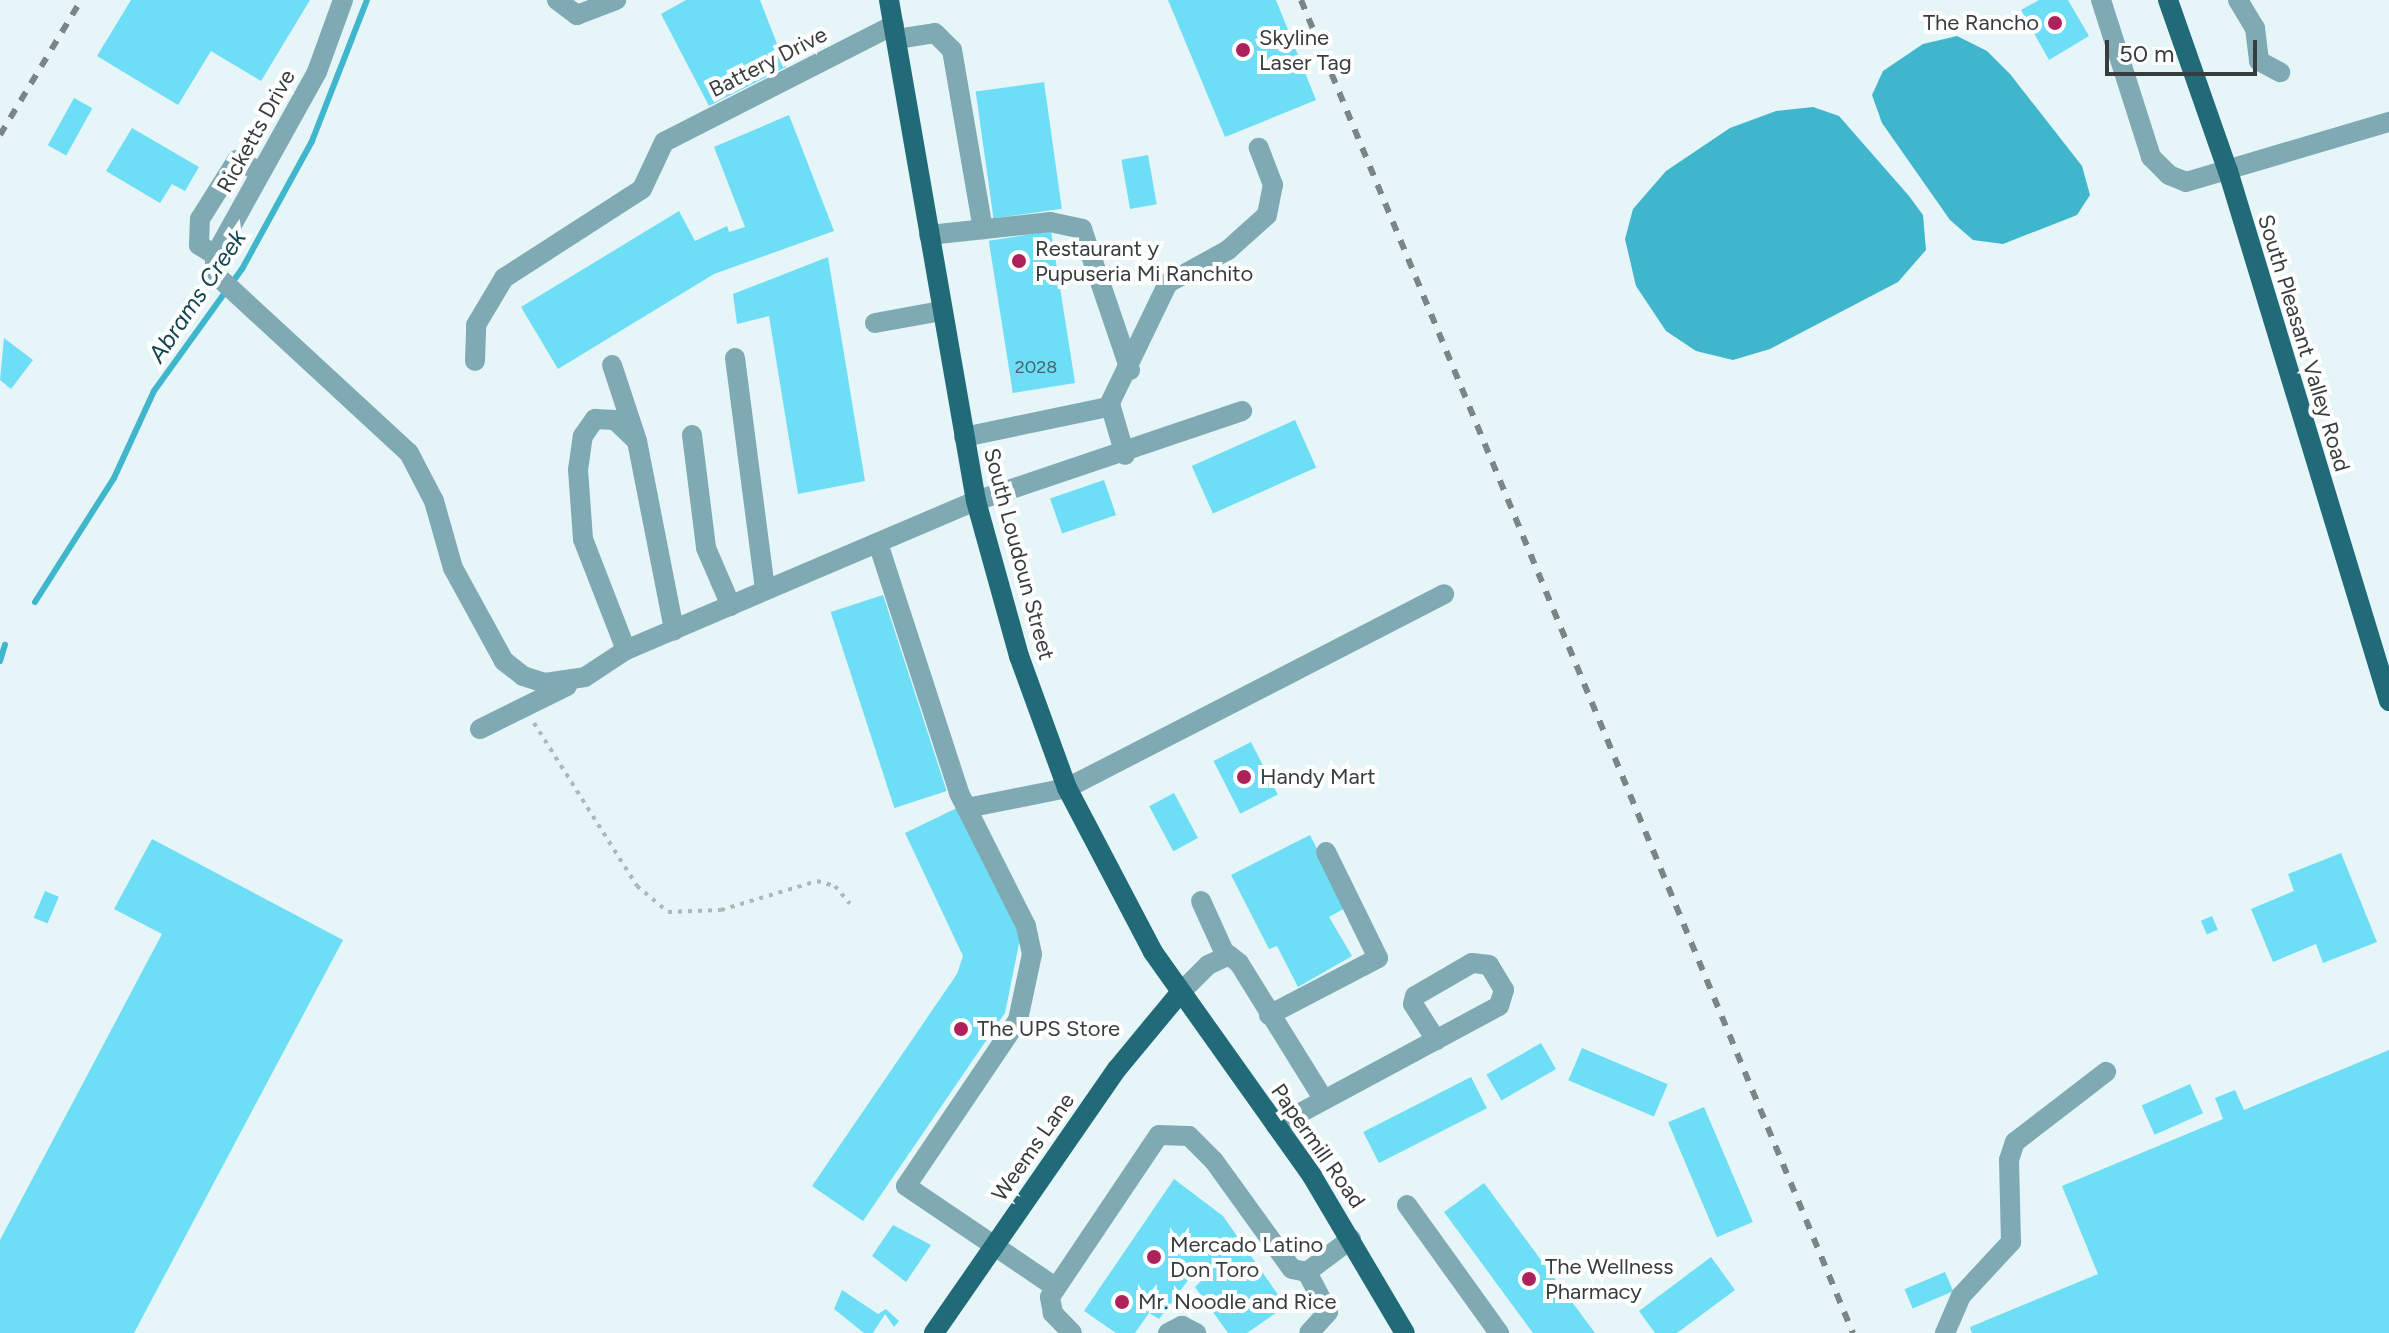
<!DOCTYPE html>
<style>
body{margin:0}
#map{position:relative;width:2389px;height:1333px;overflow:hidden;background:#e5f5f8;font-family:Figtree,sans-serif}
div>[style]{position:absolute}
[style*='--x']{left:calc(var(--x)*1px);top:calc(var(--y)*1px);width:calc(var(--w)*1px);rotate:calc(var(--a)*1deg)}
.water>*{inset:0;background:#40b6cc}
.stream>*{height:6px;margin:-3px;padding:0 3px;transform-origin:3px;border-radius:3px;background:#40b6cc}
.building>*{inset:0;background:#6ddef5;transform-origin:0 0}
.path>*{height:4px;margin-top:-2px;transform-origin:0;background:repeating-linear-gradient(90deg,#abb8ba 0 4px,transparent 0 10px)}
.minor>*{height:20px;margin:-10px;padding:0 10px;transform-origin:10px;border-radius:10px;background:#7faab3}
.major>*{height:20px;margin:-10px;padding:0 10px;transform-origin:10px;border-radius:10px;background:#216a78}
.rail>*{height:6px;margin-top:-3px;transform-origin:0;background:repeating-linear-gradient(90deg,#7b8487 0 10px,transparent 0 20px)}
.dots>*{width:22px;height:22px;translate:-50% -50%;box-sizing:border-box;border:4px solid #fff;border-radius:50%}
span{translate:-50% -50%;white-space:nowrap;text-align:center;line-height:1.15;-webkit-text-stroke:8px #fff;paint-order:stroke}
.number-label{font-size:18px;color:#44646c}
.number-label span{-webkit-text-stroke-width:0}
.poi-label{font-size:22px;color:#373c3e}
.right{translate:-100% -50%;text-align:right}
.left{translate:0 -50%;text-align:left}
.street-label{font-size:22px;color:#373c3e}
.water-label{font-size:24px;color:#134650;font-style:italic}
.scale{position:absolute;left:2105px;top:40px;width:152px;height:36px;box-sizing:border-box;border:4px solid #373c3e;border-top:0;padding-left:10px;font-size:24px;line-height:28px;white-space:nowrap;color:#373c3e;-webkit-text-stroke:6px #fff;paint-order:stroke}
</style>
<div id="map">
<div class="water">
<div style="clip-path:polygon(1957px 36px,1987px 51px,2010px 74px,2082px 166px,2090px 195px,2077px 215px,2003px 244px,1973px 240px,1950px 220px,1882px 123px,1872px 95px,1883px 71px,1923px 44px)"></div>
<div style="clip-path:polygon(1813px 107px,1839px 116px,1909px 196px,1923px 215px,1926px 250px,1898px 282px,1770px 349px,1733px 360px,1696px 351px,1666px 331px,1636px 286px,1625px 239px,1633px 209px,1666px 171px,1730px 128px,1776px 111px)"></div>
</div>
<div class="stream">
<div style="--x:35;--y:602;--w:147;--a:-57.5"></div>
<div style="--x:114;--y:478;--w:96;--a:-65.3"></div>
<div style="--x:154;--y:391;--w:150;--a:-54.2"></div>
<div style="--x:242;--y:269;--w:146;--a:-61.3"></div>
<div style="--x:312;--y:141;--w:151;--a:-68.7"></div>
<div style="--x:0;--y:661;--w:17;--a:-73"></div>
</div>
<div class="building">
<div style="clip-path:polygon(131px 0,310px 0,261px 81px,211px 51px,178px 105px,97px 56px)"></div>
<div style="clip-path:polygon(686px 0,760px 0,786px 67px,709px 106px,661px 14px)"></div>
<div style="clip-path:polygon(1168px 0,1276px 0,1316px 100px,1225px 137px)"></div>
<div style="clip-path:polygon(2039px 0,2068px 0,2089px 36px,2049px 60px,2021px 10px)"></div>
<div style="left:1044px;top:82px;width:128px;height:69px;rotate:82deg"></div>
<div style="left:74px;top:98px;width:21px;height:54px;rotate:29deg"></div>
<div style="clip-path:polygon(789px 115px,834px 231px,714px 274px,558px 369px,521px 307px,679px 211px,695px 241px,727px 226px,729px 232px,745px 227px,714px 147px)"></div>
<div style="clip-path:polygon(132px 128px,199px 167px,185px 191px,172px 184px,160px 203px,106px 171px)"></div>
<div style="left:1148px;top:155px;width:50px;height:27px;rotate:80deg"></div>
<div style="left:1051px;top:231px;width:154px;height:63px;rotate:81deg"></div>
<div style="clip-path:polygon(828px 257px,865px 481px,798px 494px,769px 316px,737px 324px,733px 294px)"></div>
<div style="clip-path:polygon(4px 338px,33px 360px,11px 389px,0 380px)"></div>
<div style="left:1295px;top:420px;width:52px;height:113px;rotate:66deg"></div>
<div style="left:1104px;top:480px;width:37px;height:57px;rotate:71deg"></div>
<div style="left:883px;top:595px;width:206px;height:55px;rotate:72deg"></div>
<div style="left:1251px;top:742px;width:59px;height:42px;rotate:63deg"></div>
<div style="left:1174px;top:793px;width:51px;height:28px;rotate:62deg"></div>
<div style="clip-path:polygon(961px 806px,1021px 934px,1005px 1013px,863px 1221px,812px 1186px,957px 974px,963px 956px,905px 833px)"></div>
<div style="clip-path:polygon(1310px 835px,1347px 907px,1329px 917px,1352px 956px,1298px 987px,1277px 946px,1269px 949px,1231px 875px)"></div>
<div style="clip-path:polygon(152px 839px,343px 940px,134px 1333px,0 1333px,0 1240px,162px 934px,114px 909px)"></div>
<div style="clip-path:polygon(2341px 853px,2377px 942px,2323px 963px,2316px 944px,2273px 962px,2251px 909px,2294px 891px,2288px 874px)"></div>
<div style="left:45px;top:891px;width:15px;height:29px;rotate:23deg"></div>
<div style="left:2212px;top:916px;width:15px;height:12px;rotate:67deg"></div>
<div style="left:1541px;top:1043px;width:30px;height:63px;rotate:60deg"></div>
<div style="left:1582px;top:1048px;width:93px;height:35px;rotate:23deg"></div>
<div style="clip-path:polygon(2389px 1050px,2389px 1333px,1972px 1333px,1970px 1327px,2098px 1274px,2062px 1186px,2223px 1119px,2215px 1098px,2235px 1090px,2244px 1110px)"></div>
<div style="left:1471px;top:1077px;width:35px;height:121px;rotate:63deg"></div>
<div style="left:2190px;top:1084px;width:32px;height:53px;rotate:66deg"></div>
<div style="left:1704px;top:1107px;width:125px;height:39px;rotate:67deg"></div>
<div style="clip-path:polygon(1174px 1179px,1223px 1216px,1286px 1306px,1247px 1333px,1228px 1333px,1195px 1287px,1203px 1279px,1191px 1263px,1195px 1271px,1159px 1319px,1149px 1313px,1135px 1333px,1116px 1333px,1084px 1311px)"></div>
<div style="clip-path:polygon(1484px 1183px,1595px 1333px,1533px 1333px,1444px 1212px)"></div>
<div style="clip-path:polygon(893px 1225px,931px 1245px,906px 1282px,872px 1256px)"></div>
<div style="clip-path:polygon(1711px 1257px,1735px 1290px,1677px 1333px,1655px 1333px,1639px 1311px)"></div>
<div style="left:1945px;top:1272px;width:21px;height:44px;rotate:67deg"></div>
<div style="clip-path:polygon(842px 1290px,878px 1314px,886px 1309px,899px 1321px,894px 1327px,885px 1314px,873px 1333px,864px 1333px,834px 1309px)"></div>
</div>
<div class="path">
<div style="--x:534;--y:723;--w:193;--a:57.7"></div>
<div style="--x:637;--y:886;--w:40;--a:40"></div>
<div style="--x:668;--y:912;--w:53;--a:-2.2"></div>
<div style="--x:721;--y:910;--w:100;--a:-16.8"></div>
<div style="--x:817;--y:881;--w:19;--a:16"></div>
<div style="--x:835;--y:886;--w:23;--a:50"></div>
</div>
<div class="minor">
<div style="--x:343;--y:0;--w:77;--a:109.9"></div>
<div style="--x:317;--y:72;--w:210;--a:119.1"></div>
<div style="--x:215;--y:255;--w:19;--a:90"></div>
<div style="--x:215;--y:274;--w:264;--a:42.7"></div>
<div style="--x:409;--y:453;--w:54;--a:62.5"></div>
<div style="--x:434;--y:501;--w:70;--a:74.2"></div>
<div style="--x:453;--y:568;--w:106;--a:61.3"></div>
<div style="--x:504;--y:661;--w:24;--a:38"></div>
<div style="--x:523;--y:676;--w:23;--a:18"></div>
<div style="--x:545;--y:683;--w:40;--a:-8.5"></div>
<div style="--x:585;--y:677;--w:49;--a:-33.4"></div>
<div style="--x:626;--y:650;--w:380;--a:-23.1"></div>
<div style="--x:976;--y:501;--w:281;--a:-18.7"></div>
<div style="--x:557;--y:0;--w:25;--a:37"></div>
<div style="--x:577;--y:15;--w:42;--a:-21"></div>
<div style="--x:2101;--y:0;--w:165;--a:72.3"></div>
<div style="--x:2151;--y:157;--w:25;--a:45"></div>
<div style="--x:2169;--y:175;--w:18;--a:22"></div>
<div style="--x:2186;--y:182;--w:212;--a:-16.5"></div>
<div style="--x:2238;--y:0;--w:33;--a:59"></div>
<div style="--x:2255;--y:28;--w:33;--a:83"></div>
<div style="--x:2259;--y:61;--w:24;--a:28"></div>
<div style="--x:897;--y:39;--w:38;--a:-9"></div>
<div style="--x:935;--y:33;--w:24;--a:45"></div>
<div style="--x:952;--y:50;--w:182;--a:80.2"></div>
<div style="--x:929;--y:235;--w:122;--a:-6.1"></div>
<div style="--x:1050;--y:222;--w:33;--a:12"></div>
<div style="--x:1082;--y:229;--w:149;--a:71.2"></div>
<div style="--x:215;--y:255;--w:19;--a:-148"></div>
<div style="--x:199;--y:245;--w:26;--a:-88"></div>
<div style="--x:200;--y:219;--w:70;--a:-57.9"></div>
<div style="--x:237;--y:160;--w:27;--a:27"></div>
<div style="--x:875;--y:323;--w:68;--a:-10.2"></div>
<div style="--x:735;--y:358;--w:234;--a:82.6"></div>
<div style="--x:475;--y:361;--w:36;--a:-88"></div>
<div style="--x:476;--y:325;--w:55;--a:-59.2"></div>
<div style="--x:504;--y:278;--w:164;--a:-32.8"></div>
<div style="--x:642;--y:189;--w:52;--a:-64.9"></div>
<div style="--x:664;--y:142;--w:258;--a:-27"></div>
<div style="--x:612;--y:365;--w:80;--a:71.8"></div>
<div style="--x:637;--y:441;--w:193;--a:78.9"></div>
<div style="--x:1110;--y:404;--w:53;--a:73.6"></div>
<div style="--x:692;--y:435;--w:114;--a:82.9"></div>
<div style="--x:706;--y:548;--w:63;--a:66.7"></div>
<div style="--x:964;--y:437;--w:147;--a:-11.8"></div>
<div style="--x:1108;--y:407;--w:138;--a:-64.2"></div>
<div style="--x:1168;--y:283;--w:68;--a:-28.8"></div>
<div style="--x:1228;--y:250;--w:52;--a:-41.9"></div>
<div style="--x:1267;--y:215;--w:31;--a:-79"></div>
<div style="--x:1273;--y:185;--w:40;--a:-111"></div>
<div style="--x:878;--y:543;--w:263;--a:72"></div>
<div style="--x:959;--y:793;--w:149;--a:63.3"></div>
<div style="--x:1026;--y:926;--w:29;--a:78"></div>
<div style="--x:1032;--y:954;--w:67;--a:102"></div>
<div style="--x:1018;--y:1020;--w:200;--a:124"></div>
<div style="--x:906;--y:1186;--w:180;--a:34.1"></div>
<div style="--x:626;--y:650;--w:119;--a:-111.2"></div>
<div style="--x:583;--y:539;--w:69;--a:-94.1"></div>
<div style="--x:578;--y:470;--w:34;--a:-82"></div>
<div style="--x:583;--y:436;--w:21;--a:-55"></div>
<div style="--x:595;--y:419;--w:20;--a:3"></div>
<div style="--x:615;--y:420;--w:30;--a:44"></div>
<div style="--x:480;--y:729;--w:97;--a:-26.3"></div>
<div style="--x:967;--y:808;--w:102;--a:-11.3"></div>
<div style="--x:1067;--y:788;--w:424;--a:-27.2"></div>
<div style="--x:1201;--y:901;--w:60;--a:65.6"></div>
<div style="--x:1179;--y:994;--w:41;--a:-45"></div>
<div style="--x:1208;--y:965;--w:23;--a:-25"></div>
<div style="--x:1229;--y:955;--w:13;--a:39"></div>
<div style="--x:1239;--y:963;--w:158;--a:58.2"></div>
<div style="--x:1269;--y:1015;--w:123;--a:-27.6"></div>
<div style="--x:1378;--y:958;--w:118;--a:-116.1"></div>
<div style="--x:1276;--y:1126;--w:253;--a:-28.3"></div>
<div style="--x:1499;--y:1006;--w:17;--a:-73"></div>
<div style="--x:1504;--y:990;--w:29;--a:-121"></div>
<div style="--x:1489;--y:965;--w:17;--a:-173"></div>
<div style="--x:1472;--y:963;--w:66;--a:149.9"></div>
<div style="--x:1415;--y:996;--w:8;--a:104"></div>
<div style="--x:1413;--y:1004;--w:43;--a:57.4"></div>
<div style="--x:1407;--y:1205;--w:158;--a:54.3"></div>
<div style="--x:1307;--y:1272;--w:45;--a:62.3"></div>
<div style="--x:1328;--y:1312;--w:28;--a:132"></div>
<div style="--x:1072;--y:1333;--w:28;--a:-134"></div>
<div style="--x:1053;--y:1313;--w:16;--a:-101"></div>
<div style="--x:1050;--y:1297;--w:195;--a:-56.1"></div>
<div style="--x:1159;--y:1135;--w:30;--a:2"></div>
<div style="--x:1189;--y:1136;--w:35;--a:45"></div>
<div style="--x:1214;--y:1161;--w:133;--a:54.2"></div>
<div style="--x:1292;--y:1269;--w:15;--a:11"></div>
<div style="--x:1307;--y:1272;--w:55;--a:-36.9"></div>
<div style="--x:1168;--y:1333;--w:16;--a:-27"></div>
<div style="--x:1182;--y:1326;--w:16;--a:27"></div>
<div style="--x:1945;--y:1333;--w:40;--a:-66.6"></div>
<div style="--x:1961;--y:1296;--w:74;--a:-47.2"></div>
<div style="--x:2011;--y:1242;--w:82;--a:-91.4"></div>
<div style="--x:2009;--y:1160;--w:19;--a:-72"></div>
<div style="--x:2015;--y:1142;--w:115;--a:-37.6"></div>
</div>
<div class="major">
<div style="--x:889;--y:0;--w:508;--a:80.15"></div>
<div style="--x:976;--y:501;--w:161;--a:74.5"></div>
<div style="--x:1019;--y:656;--w:140;--a:70"></div>
<div style="--x:1067;--y:788;--w:185;--a:62.3"></div>
<div style="--x:1153;--y:952;--w:275;--a:54.6"></div>
<div style="--x:1312;--y:1176;--w:182;--a:59.4"></div>
<div style="--x:2168;--y:0;--w:181;--a:70.7"></div>
<div style="--x:2228;--y:171;--w:554;--a:73.1"></div>
<div style="--x:934;--y:1333;--w:321;--a:-55.3"></div>
<div style="--x:1117;--y:1069;--w:97;--a:-50.4"></div>
</div>
<div class="rail">
<div style="--x:1301;--y:0;--w:1443;--a:67.51"></div>
<div style="--x:0;--y:135;--w:157;--a:-59"></div>
</div>
<div class="dots">
<div style="left:2055px;top:23px;background:#af215b"></div>
<div style="left:1243px;top:50px;background:#af215b"></div>
<div style="left:1019px;top:261px;background:#af215b"></div>
<div style="left:1244px;top:777px;background:#af215b"></div>
<div style="left:961px;top:1029px;background:#af215b"></div>
<div style="left:1154px;top:1257px;background:#af215b"></div>
<div style="left:1529px;top:1279px;background:#af215b"></div>
<div style="left:1122px;top:1302px;background:#af215b"></div>
</div>
<div class="number-label">
<span style="left:1036px;top:367px">2028</span>
</div>
<div class="poi-label">
<span class="right" style="left:2039px;top:23px">The Rancho</span>
<span class="left" style="left:1259px;top:50px">Skyline<br>Laser Tag</span>
<span class="left" style="left:1035px;top:261px">Restaurant y<br>Pupuseria Mi Ranchito</span>
<span class="left" style="left:1260px;top:777px">Handy Mart</span>
<span class="left" style="left:977px;top:1029px">The UPS Store</span>
<span class="left" style="left:1170px;top:1257px">Mercado Latino<br>Don Toro</span>
<span class="left" style="left:1545px;top:1279px">The Wellness<br>Pharmacy</span>
<span class="left" style="left:1138px;top:1302px">Mr. Noodle and Rice</span>
</div>
<div class="street-label">
<span style="left:768px;top:62px;rotate:-27deg">Battery Drive</span>
<span style="left:256px;top:131px;rotate:-61deg">Ricketts Drive</span>
<span style="left:2304px;top:343px;rotate:73deg">South Pleasant Valley Road</span>
<span style="left:1019px;top:554px;rotate:75deg">South Loudoun Street</span>
<span style="left:1318px;top:1146px;rotate:55deg">Papermill Road</span>
<span style="left:1033px;top:1147px;rotate:-55deg">Weems Lane</span>
</div>
<div class="water-label">
<span style="left:197px;top:296px;rotate:-56deg">Abrams Creek</span>
</div>
<div class="scale">50 m</div>
</div>
